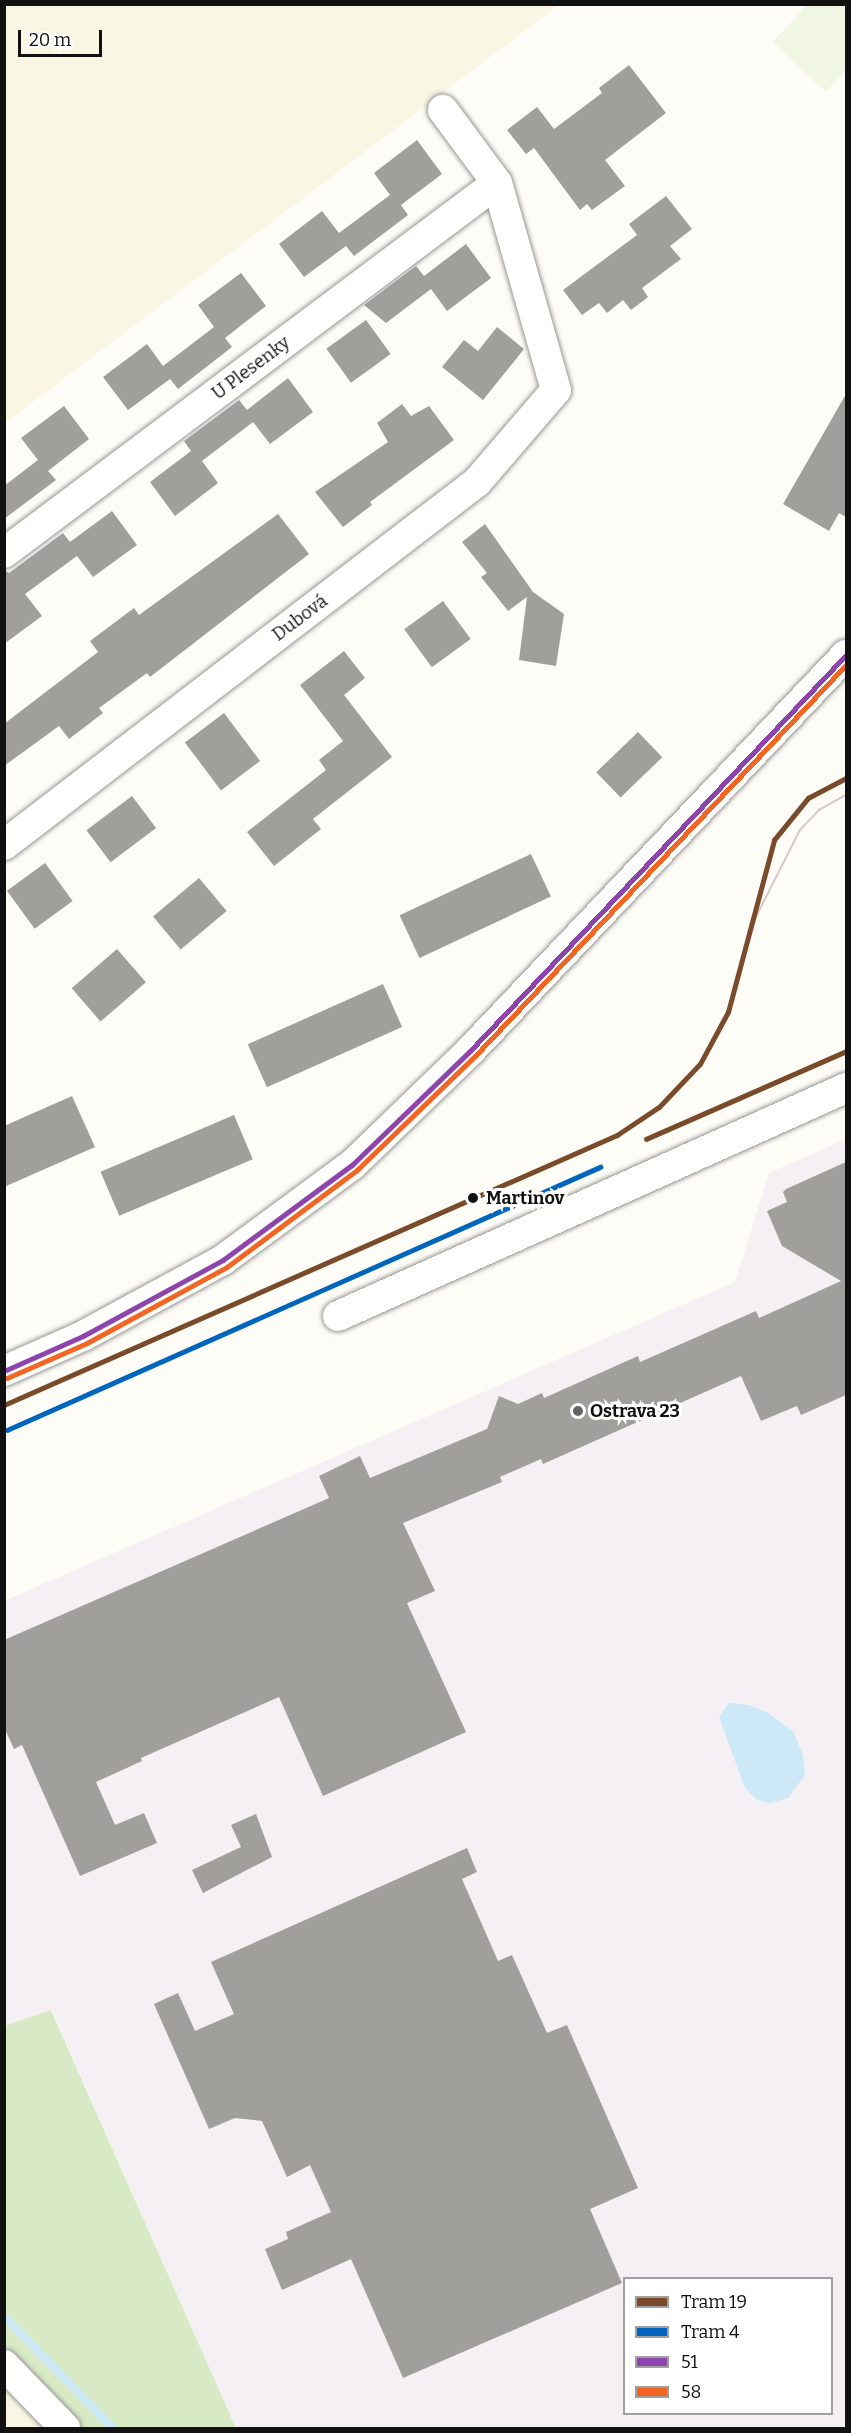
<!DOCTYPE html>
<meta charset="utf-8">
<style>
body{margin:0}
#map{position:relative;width:851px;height:2433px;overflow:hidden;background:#fdfcf7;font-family:Bitter,serif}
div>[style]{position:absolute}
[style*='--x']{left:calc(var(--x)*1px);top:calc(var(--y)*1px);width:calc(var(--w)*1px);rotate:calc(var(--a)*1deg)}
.industrial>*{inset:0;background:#f5f0f3}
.farmland>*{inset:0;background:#f9f7e4}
.forest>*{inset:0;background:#d8eac5}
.pitch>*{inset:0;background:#f0f6e1}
.water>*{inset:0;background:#cde8f7}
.stream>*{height:8px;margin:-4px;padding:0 4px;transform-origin:4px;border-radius:4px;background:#cde8f7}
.building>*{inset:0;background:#a19f9c;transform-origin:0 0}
.roads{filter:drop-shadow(0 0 2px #979795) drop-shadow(0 0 2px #979795)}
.minor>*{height:30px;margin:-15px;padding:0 15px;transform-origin:15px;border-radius:15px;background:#fffffe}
.tram>*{height:1.5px;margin:-0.75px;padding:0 0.75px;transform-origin:0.75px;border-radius:0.75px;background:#d9c6c7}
.bus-1>*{height:4.5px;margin:-2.25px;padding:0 2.25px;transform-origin:2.25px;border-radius:2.25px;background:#8e44ad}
.bus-2>*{height:4.5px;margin:-2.25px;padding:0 2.25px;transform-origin:2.25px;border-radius:2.25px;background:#f26522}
.tram-1>*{height:4.5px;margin:-2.25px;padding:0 2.25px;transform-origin:2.25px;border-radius:2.25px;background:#7a4b2a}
.tram-2>*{height:4.5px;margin:-2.25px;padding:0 2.25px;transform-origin:2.25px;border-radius:2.25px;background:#0065bd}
.dots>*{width:16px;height:16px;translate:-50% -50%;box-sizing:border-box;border:3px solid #fff;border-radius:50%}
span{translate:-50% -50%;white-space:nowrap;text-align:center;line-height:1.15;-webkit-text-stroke:6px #fff;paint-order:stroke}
.street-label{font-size:18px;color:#111}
.stop-label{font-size:18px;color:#111;font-weight:700}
.left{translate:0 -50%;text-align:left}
.poi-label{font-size:18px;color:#111;font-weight:700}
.frame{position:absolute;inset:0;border:6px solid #111;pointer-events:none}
.legend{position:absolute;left:623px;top:2277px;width:210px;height:138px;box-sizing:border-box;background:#fff;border:2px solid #a0a0a0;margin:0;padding:8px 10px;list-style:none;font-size:18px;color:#111}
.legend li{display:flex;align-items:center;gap:12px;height:30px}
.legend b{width:30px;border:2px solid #a0a0a0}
.scale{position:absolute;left:18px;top:30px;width:84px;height:27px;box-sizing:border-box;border:3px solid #111;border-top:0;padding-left:8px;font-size:18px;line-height:21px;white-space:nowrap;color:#111;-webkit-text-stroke:4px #fff;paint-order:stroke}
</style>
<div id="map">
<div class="industrial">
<div style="clip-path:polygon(evenodd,846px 1139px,846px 2428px,236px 2428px,52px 2010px,5px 2026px,4px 1601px,735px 1282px,769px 1173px,846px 1139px,624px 2278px,832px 2278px,832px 2414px,624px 2414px,624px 2278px)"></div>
</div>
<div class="farmland">
<div style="clip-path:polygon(5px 5px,559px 5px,5px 423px)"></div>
<div style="clip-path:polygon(5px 2380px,57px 2428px,5px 2428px)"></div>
</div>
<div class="forest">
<div style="clip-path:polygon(51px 2010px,236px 2428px,57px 2428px,5px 2380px,4px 2026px)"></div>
</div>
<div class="pitch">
<div style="clip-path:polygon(808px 4px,846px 5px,846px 70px,826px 92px,773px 42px)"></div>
</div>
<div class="water">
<div style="clip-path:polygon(729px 1703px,749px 1705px,768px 1713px,793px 1731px,803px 1755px,805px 1775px,788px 1798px,770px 1803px,757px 1800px,745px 1788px,719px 1717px)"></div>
</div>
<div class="stream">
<div style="--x:4;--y:2316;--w:156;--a:45.8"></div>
</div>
<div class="building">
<div style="clip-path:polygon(629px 65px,666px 113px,605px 160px,625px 186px,592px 210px,587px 204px,580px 210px,534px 148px,526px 154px,507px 130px,537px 107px,554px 129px,602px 93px,599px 88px)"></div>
<div style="clip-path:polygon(417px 140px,442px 174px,401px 205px,408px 215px,354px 256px,346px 246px,304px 277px,279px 244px,322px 211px,339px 233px,390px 195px,374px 173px)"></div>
<div style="clip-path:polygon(666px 196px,692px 229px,670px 246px,681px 259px,642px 288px,648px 297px,631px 310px,623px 300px,607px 313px,599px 303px,582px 315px,563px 290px,637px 235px,629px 224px)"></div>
<div style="clip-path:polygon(466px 244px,491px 278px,447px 311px,431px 289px,386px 323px,364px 305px,416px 266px,424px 276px)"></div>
<div style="clip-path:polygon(241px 273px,266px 306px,225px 338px,232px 347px,178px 389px,170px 379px,128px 410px,103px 377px,147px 344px,163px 366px,214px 327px,198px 305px)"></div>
<div style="left:366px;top:320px;width:42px;height:49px;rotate:54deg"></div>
<div style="clip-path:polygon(497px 327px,524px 349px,483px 400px,442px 367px,464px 340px,478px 351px)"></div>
<div style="clip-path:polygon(288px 378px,313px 412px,270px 444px,253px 422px,202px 461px,218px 483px,175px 516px,150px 482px,191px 451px,184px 441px,239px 400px,247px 410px)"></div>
<div style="clip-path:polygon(846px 394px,846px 517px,839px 513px,829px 531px,783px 504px)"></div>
<div style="clip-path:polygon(402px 404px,411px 416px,429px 406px,454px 440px,370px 502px,372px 505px,343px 527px,315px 492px,388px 442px,377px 423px)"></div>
<div style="clip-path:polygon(64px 406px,89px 439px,48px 471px,56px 480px,4px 519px,4px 486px,38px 460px,21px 438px)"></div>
<div style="clip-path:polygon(112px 511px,137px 545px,93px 577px,77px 556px,25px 594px,42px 616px,4px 644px,4px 570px,9px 573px,63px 533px,70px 542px)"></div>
<div style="clip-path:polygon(278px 514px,309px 554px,150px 677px,147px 673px,99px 708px,103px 713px,69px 739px,59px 726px,4px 766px,4px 724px,98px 652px,90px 641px,134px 608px,139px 615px)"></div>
<div style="clip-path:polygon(485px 524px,533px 592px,564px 614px,556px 666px,519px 660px,527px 597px,508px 611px,481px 577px,487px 573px,462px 542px)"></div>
<div style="left:443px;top:601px;width:47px;height:48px;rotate:54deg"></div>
<div style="clip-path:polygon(344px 651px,365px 678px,344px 695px,392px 757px,313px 819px,321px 829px,274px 866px,247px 832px,326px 770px,319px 760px,343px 741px,300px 685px)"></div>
<div style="left:224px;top:713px;width:60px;height:49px;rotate:53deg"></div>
<div style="left:638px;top:732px;width:35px;height:58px;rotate:46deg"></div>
<div style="left:132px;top:796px;width:40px;height:57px;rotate:53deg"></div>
<div style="left:531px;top:854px;width:47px;height:145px;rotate:65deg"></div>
<div style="left:45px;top:863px;width:47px;height:47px;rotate:54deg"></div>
<div style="left:199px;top:878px;width:43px;height:60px;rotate:50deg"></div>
<div style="left:117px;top:949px;width:44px;height:60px;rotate:49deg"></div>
<div style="left:383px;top:984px;width:47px;height:148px;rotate:66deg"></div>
<div style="clip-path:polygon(72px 1096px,95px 1147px,4px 1187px,4px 1126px)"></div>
<div style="left:234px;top:1115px;width:48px;height:145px;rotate:67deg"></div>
<div style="clip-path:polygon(846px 1162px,846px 1395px,801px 1415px,797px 1406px,761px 1421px,741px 1376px,543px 1464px,541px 1459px,500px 1477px,502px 1482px,403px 1523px,435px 1591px,407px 1603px,466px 1732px,323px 1796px,279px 1697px,141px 1758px,142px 1761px,96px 1782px,115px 1825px,144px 1813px,157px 1843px,80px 1876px,22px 1745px,14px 1749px,4px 1727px,4px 1640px,329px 1498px,319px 1476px,360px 1456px,370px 1478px,487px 1429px,499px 1396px,518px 1404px,542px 1393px,544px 1398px,638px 1356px,640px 1362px,756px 1311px,759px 1318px,841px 1281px,782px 1246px,767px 1211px,787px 1202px,783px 1192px,786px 1189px)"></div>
<div style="clip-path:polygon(256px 1814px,272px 1857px,203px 1893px,192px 1870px,241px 1847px,231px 1825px)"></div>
<div style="clip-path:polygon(467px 1848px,477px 1872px,462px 1879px,498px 1961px,512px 1955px,547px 2033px,567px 2025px,638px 2188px,590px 2209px,622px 2283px,403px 2378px,351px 2259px,282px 2290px,265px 2249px,288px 2239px,286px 2232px,331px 2212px,310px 2165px,287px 2177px,262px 2121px,235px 2118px,209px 2129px,154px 2004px,178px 1993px,195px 2031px,234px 2014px,211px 1962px)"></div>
</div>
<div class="roads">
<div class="minor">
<div style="--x:4;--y:553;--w:616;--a:-36.89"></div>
<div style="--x:4;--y:845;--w:596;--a:-37.5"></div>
<div style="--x:477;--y:482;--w:121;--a:-49.3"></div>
<div style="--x:556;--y:390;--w:215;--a:-105.9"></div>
<div style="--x:497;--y:183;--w:91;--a:-126.5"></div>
<div style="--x:338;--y:1316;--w:557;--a:-24.17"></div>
<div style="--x:4;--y:1371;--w:86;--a:-23.9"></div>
<div style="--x:83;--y:1336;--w:159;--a:-28.5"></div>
<div style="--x:223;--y:1260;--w:160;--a:-36.4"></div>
<div style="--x:352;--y:1165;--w:165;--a:-44"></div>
<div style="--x:471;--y:1050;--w:545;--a:-46.49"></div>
<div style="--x:4;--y:2365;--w:88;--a:45.9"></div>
</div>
</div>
<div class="tram">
<div style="--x:752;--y:925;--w:106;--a:-63.2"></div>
<div style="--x:800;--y:830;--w:28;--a:-46"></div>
<div style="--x:819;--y:810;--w:31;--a:-29"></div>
</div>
<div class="bus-1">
<div style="--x:4;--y:1371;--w:86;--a:-23.9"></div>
<div style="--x:83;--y:1336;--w:159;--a:-28.5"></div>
<div style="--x:223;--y:1260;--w:160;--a:-36.4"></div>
<div style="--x:352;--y:1165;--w:165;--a:-44"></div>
<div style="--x:471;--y:1050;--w:545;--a:-46.49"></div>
</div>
<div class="bus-2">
<div style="--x:7;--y:1378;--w:87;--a:-23.6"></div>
<div style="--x:87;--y:1343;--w:159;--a:-28.5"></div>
<div style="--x:227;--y:1267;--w:162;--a:-36.7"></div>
<div style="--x:357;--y:1170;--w:165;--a:-44"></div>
<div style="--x:476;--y:1055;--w:538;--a:-46.51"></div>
</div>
<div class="tram-1">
<div style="--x:646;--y:1139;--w:219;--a:-23.7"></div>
<div style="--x:4;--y:1405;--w:670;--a:-23.77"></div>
<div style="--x:617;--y:1135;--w:50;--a:-33.7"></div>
<div style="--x:659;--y:1107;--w:59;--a:-46.4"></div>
<div style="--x:700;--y:1064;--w:59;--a:-61.7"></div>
<div style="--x:728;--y:1012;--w:178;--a:-75"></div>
<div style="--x:774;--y:840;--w:54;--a:-51"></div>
<div style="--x:808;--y:798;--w:43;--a:-27.8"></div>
</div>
<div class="tram-2">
<div style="--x:7;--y:1430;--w:649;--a:-23.92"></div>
</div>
<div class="dots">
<div style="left:473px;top:1198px;background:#111"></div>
<div style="left:578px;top:1411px;background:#646362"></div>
</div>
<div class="street-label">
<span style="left:251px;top:368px;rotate:-37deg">U Plesenky</span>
<span style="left:300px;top:618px;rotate:-37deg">Dubová</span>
</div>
<div class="stop-label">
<span class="left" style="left:486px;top:1198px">Martinov</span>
</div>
<div class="poi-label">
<span class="left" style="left:590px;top:1411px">Ostrava 23</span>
</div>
<div class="frame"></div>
<ul class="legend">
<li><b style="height:8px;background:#7a4b2a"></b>Tram 19</li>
<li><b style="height:8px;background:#0065bd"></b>Tram 4</li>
<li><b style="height:8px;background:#8e44ad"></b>51</li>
<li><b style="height:8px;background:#f26522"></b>58</li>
</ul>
<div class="scale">20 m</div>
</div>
